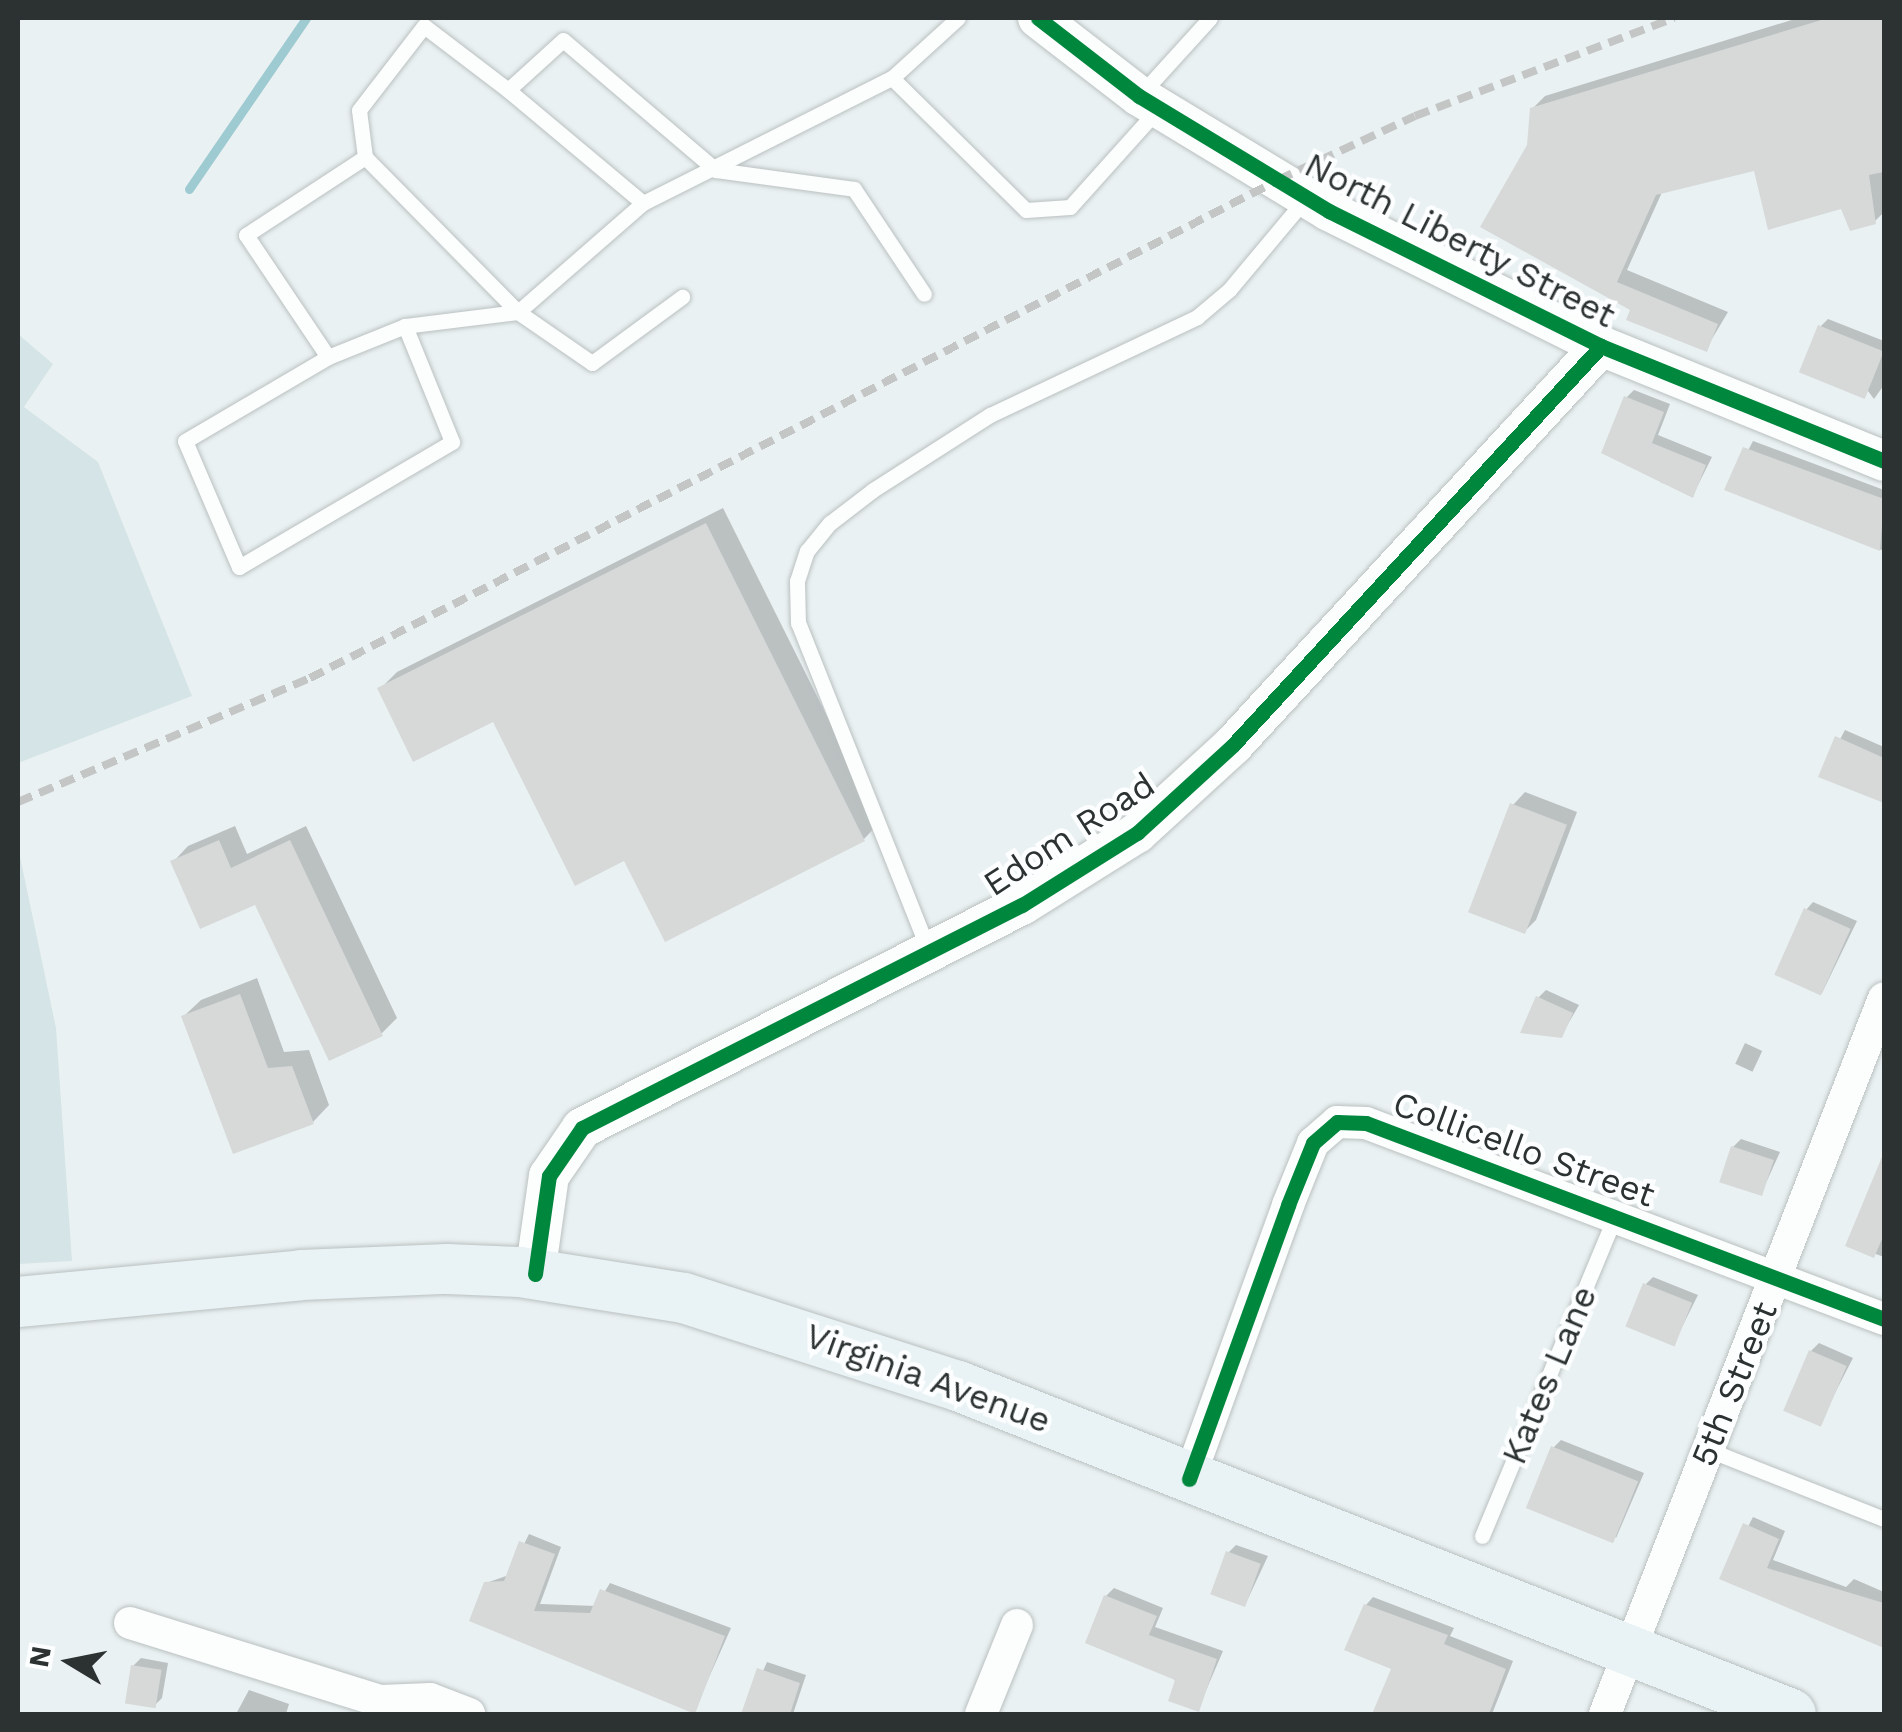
<!DOCTYPE html>
<style>
body{margin:0}
#map{position:relative;width:1902px;height:1732px;overflow:hidden;background:#eaf1f2;font-family:"Work Sans",sans-serif}
div>[style]{position:absolute}
[style*='--x']{left:calc(var(--x)*1px);top:calc(var(--y)*1px);width:calc(var(--w)*1px);rotate:calc(var(--a)*1deg)}
.built>*{inset:0;background:#d5e4e6}
.shadow>*{inset:0;background:#0003;transform-origin:0 0}
.stream>*{height:9px;margin:-4.5px;padding:0 4.5px;transform-origin:4.5px;border-radius:4.5px;background:#9ecad2}
.building>*{inset:0;background:#d6d9d8;transform-origin:0 0}
.roads{filter:drop-shadow(0 0 2px #bac0c0) drop-shadow(0 0 2px #bac0c0)}
.service>*{height:15px;margin:-7.5px;padding:0 7.5px;transform-origin:7.5px;border-radius:7.5px;background:#fcfdfd}
.minor>*{height:32px;margin:-16px;padding:0 16px;transform-origin:16px;border-radius:16px;background:#fcfdfd}
.tertiary>*{height:40px;margin:-20px;padding:0 20px;transform-origin:20px;border-radius:20px;background:#fcfdfd}
.primary>*{height:50px;margin:-25px;padding:0 25px;transform-origin:25px;border-radius:25px;background:#e9f2f4}
.rail>*{height:8px;margin-top:-4px;transform-origin:0;background:repeating-linear-gradient(90deg,#c4c6c6 0 15px,transparent 0 23px)}
.cycleway>*{height:15px;margin:-7.5px;padding:0 7.5px;transform-origin:7.5px;border-radius:7.5px;background:#00873e}
span{translate:-50% -50%;white-space:nowrap;text-align:center;line-height:1.15;-webkit-text-stroke:9px #fcfeff;paint-order:stroke}
.street-label{font-size:35px;color:#2c3132}
.frame{position:absolute;inset:0;border:20px solid #2c3132;pointer-events:none}
.north{position:absolute;left:20px;top:1612px;width:100px;height:100px;-webkit-text-stroke:8px #fcfeff;paint-order:stroke;rotate:280deg;font-size:28px;font-weight:700;line-height:40px;text-align:center;color:#2c3132}
.north::after{content:'';display:block;margin:auto;width:35px;height:45px;background:#2c3132;clip-path:polygon(50% 0,100% 100%,50% 72%,0 100%)}
</style>
<div id="map">
<div class="built">
<div style="clip-path:polygon(18px 334px,53px 364px,24px 407px,98px 462px,192px 696px,18px 763px)"></div>
<div style="clip-path:polygon(18px 847px,56px 1028px,72px 1261px,18px 1264px)"></div>
</div>
<div class="shadow">
<div style="clip-path:polygon(1798px 18px,1884px 18px,1884px 212px,1875px 221px,1755px 168px,1663px 190px,1627px 270px,1728px 312px,1706px 349px,1634px 309px,1529px 146px,1532px 109px,1545px 96px)"></div>
<div style="clip-path:polygon(1828px 319px,1884px 341px,1884px 385px,1874px 399px,1820px 327px)"></div>
<div style="clip-path:polygon(1634px 390px,1670px 404px,1658px 435px,1712px 457px,1693px 495px,1660px 482px,1662px 475px,1626px 398px)"></div>
<div style="clip-path:polygon(1753px 441px,1884px 490px,1884px 551px,1728px 489px)"></div>
<div style="clip-path:polygon(723px 508px,880px 822px,864px 839px,626px 858px,494px 718px,380px 689px,397px 672px)"></div>
<div style="clip-path:polygon(1845px 730px,1884px 747px,1884px 800px,1821px 775px)"></div>
<div style="clip-path:polygon(1525px 792px,1577px 812px,1536px 920px,1524px 932px,1513px 805px)"></div>
<div style="clip-path:polygon(235px 826px,247px 854px,306px 826px,397px 1018px,381px 1034px,256px 902px,173px 862px,188px 846px)"></div>
<div style="clip-path:polygon(1813px 902px,1857px 921px,1822px 993px,1806px 910px)"></div>
<div style="clip-path:polygon(257px 978px,284px 1052px,309px 1050px,329px 1105px,313px 1122px,184px 1016px,201px 1000px)"></div>
<div style="clip-path:polygon(1546px 990px,1579px 1005px,1561px 1036px,1538px 998px)"></div>
<div style="left:1745px;top:1043px;width:19px;height:23px;rotate:25deg"></div>
<div style="clip-path:polygon(1741px 1139px,1780px 1152px,1761px 1194px,1733px 1147px)"></div>
<div style="clip-path:polygon(1880px 1179px,1884px 1181px,1884px 1257px,1848px 1244px)"></div>
<div style="clip-path:polygon(1653px 1277px,1698px 1295px,1674px 1343px,1645px 1285px)"></div>
<div style="clip-path:polygon(1819px 1343px,1853px 1358px,1819px 1424px,1811px 1351px)"></div>
<div style="clip-path:polygon(1561px 1440px,1644px 1473px,1616px 1538px,1553px 1448px)"></div>
<div style="clip-path:polygon(1753px 1517px,1785px 1531px,1773px 1560px,1846px 1587px,1854px 1579px,1884px 1592px,1884px 1646px,1722px 1578px)"></div>
<div style="clip-path:polygon(529px 1534px,561px 1547px,540px 1604px,596px 1606px,610px 1583px,731px 1628px,694px 1711px,486px 1583px,509px 1575px)"></div>
<div style="clip-path:polygon(1236px 1545px,1268px 1556px,1245px 1605px,1228px 1553px)"></div>
<div style="clip-path:polygon(1114px 1588px,1163px 1608px,1155px 1627px,1223px 1651px,1198px 1709px,1106px 1596px)"></div>
<div style="clip-path:polygon(1373px 1597px,1454px 1628px,1450px 1636px,1513px 1661px,1492px 1714px,1374px 1714px,1394px 1668px,1366px 1605px)"></div>
<div style="clip-path:polygon(141px 1658px,168px 1663px,162px 1698px,154px 1706px,133px 1666px)"></div>
<div style="clip-path:polygon(767px 1662px,806px 1675px,793px 1714px,744px 1714px)"></div>
<div style="clip-path:polygon(249px 1690px,289px 1704px,286px 1714px,236px 1714px)"></div>
</div>
<div class="stream">
<div style="--x:189;--y:189;--w:207;--a:-55.6"></div>
</div>
<div class="building">
<div style="clip-path:polygon(1828px 18px,1884px 18px,1884px 172px,1869px 175px,1876px 224px,1850px 231px,1841px 209px,1768px 230px,1754px 171px,1656px 195px,1617px 282px,1718px 324px,1707px 352px,1626px 320px,1630px 310px,1480px 227px,1527px 145px,1530px 108px)"></div>
<div style="left:1818px;top:325px;width:71px;height:51px;rotate:22deg"></div>
<div style="clip-path:polygon(1624px 396px,1664px 412px,1652px 443px,1706px 465px,1693px 498px,1601px 453px)"></div>
<div style="clip-path:polygon(1743px 447px,1884px 499px,1880px 551px,1724px 490px)"></div>
<div style="clip-path:polygon(706px 523px,865px 841px,665px 942px,624px 861px,575px 886px,493px 722px,413px 762px,377px 688px)"></div>
<div style="clip-path:polygon(1835px 736px,1884px 758px,1884px 803px,1818px 777px)"></div>
<div style="left:1510px;top:803px;width:61px;height:117px;rotate:21deg"></div>
<div style="clip-path:polygon(219px 840px,231px 868px,290px 840px,383px 1036px,329px 1061px,255px 905px,200px 929px,170px 861px)"></div>
<div style="left:1804px;top:908px;width:51px;height:73px;rotate:24deg"></div>
<div style="clip-path:polygon(240px 994px,268px 1068px,292px 1066px,314px 1124px,233px 1154px,181px 1016px)"></div>
<div style="clip-path:polygon(1536px 996px,1573px 1013px,1562px 1038px,1520px 1033px)"></div>
<div style="left:1731px;top:1146px;width:45px;height:38px;rotate:18deg"></div>
<div style="clip-path:polygon(1884px 1152px,1884px 1234px,1874px 1258px,1845px 1246px)"></div>
<div style="left:1643px;top:1283px;width:53px;height:47px;rotate:22deg"></div>
<div style="left:1809px;top:1350px;width:41px;height:66px;rotate:23deg"></div>
<div style="left:1551px;top:1446px;width:94px;height:67px;rotate:22deg"></div>
<div style="clip-path:polygon(1743px 1523px,1779px 1539px,1767px 1568px,1884px 1603px,1884px 1648px,1719px 1579px)"></div>
<div style="clip-path:polygon(519px 1541px,555px 1554px,534px 1611px,590px 1613px,600px 1589px,725px 1636px,695px 1714px,469px 1621px,484px 1582px,504px 1581px)"></div>
<div style="left:1226px;top:1551px;width:37px;height:46px;rotate:20deg"></div>
<div style="clip-path:polygon(1104px 1595px,1157px 1616px,1149px 1635px,1217px 1659px,1199px 1712px,1168px 1701px,1175px 1680px,1085px 1643px)"></div>
<div style="clip-path:polygon(1364px 1604px,1448px 1635px,1444px 1644px,1506px 1669px,1489px 1714px,1372px 1714px,1391px 1669px,1344px 1650px)"></div>
<div style="left:131px;top:1665px;width:31px;height:39px;rotate:9deg"></div>
<div style="clip-path:polygon(757px 1668px,800px 1683px,790px 1714px,741px 1714px)"></div>
</div>
<div class="roads">
<div class="service">
<div style="--x:892;--y:78;--w:188;--a:44.6"></div>
<div style="--x:1026;--y:210;--w:44;--a:-3.9"></div>
<div style="--x:1070;--y:207;--w:129;--a:-48.1"></div>
<div style="--x:1142;--y:93;--w:101;--a:-47.8"></div>
<div style="--x:365;--y:157;--w:218;--a:45.4"></div>
<div style="--x:518;--y:312;--w:90;--a:34.6"></div>
<div style="--x:592;--y:363;--w:112;--a:-36.3"></div>
<div style="--x:643;--y:203;--w:176;--a:-140.1"></div>
<div style="--x:508;--y:90;--w:74;--a:-42.3"></div>
<div style="--x:563;--y:40;--w:201;--a:40.4"></div>
<div style="--x:716;--y:170;--w:139;--a:7.8"></div>
<div style="--x:854;--y:189;--w:126;--a:56.3"></div>
<div style="--x:405;--y:326;--w:125;--a:67.9"></div>
<div style="--x:452;--y:442;--w:247;--a:149.6"></div>
<div style="--x:239;--y:567;--w:137;--a:-113.2"></div>
<div style="--x:185;--y:441;--w:166;--a:-30.4"></div>
<div style="--x:328;--y:357;--w:83;--a:-21.9"></div>
<div style="--x:405;--y:326;--w:114;--a:-7.1"></div>
<div style="--x:518;--y:312;--w:166;--a:-41.1"></div>
<div style="--x:643;--y:203;--w:279;--a:-26.7"></div>
<div style="--x:892;--y:78;--w:89;--a:-42.3"></div>
<div style="--x:328;--y:357;--w:147;--a:-123.9"></div>
<div style="--x:246;--y:235;--w:142;--a:-33.2"></div>
<div style="--x:365;--y:157;--w:47;--a:-97.3"></div>
<div style="--x:359;--y:110;--w:106;--a:-52.3"></div>
<div style="--x:424;--y:26;--w:106;--a:37.3"></div>
<div style="--x:928;--y:949;--w:351;--a:-111.7"></div>
<div style="--x:798;--y:623;--w:42;--a:-91.4"></div>
<div style="--x:797;--y:581;--w:32;--a:-72"></div>
<div style="--x:807;--y:551;--w:36;--a:-51"></div>
<div style="--x:830;--y:523;--w:54;--a:-37.5"></div>
<div style="--x:873;--y:490;--w:139;--a:-32.7"></div>
<div style="--x:990;--y:415;--w:229;--a:-25.3"></div>
<div style="--x:1197;--y:317;--w:42;--a:-40.2"></div>
<div style="--x:1229;--y:290;--w:120;--a:-50.1"></div>
<div style="--x:1709;--y:1450;--w:188;--a:21.5"></div>
<div style="--x:1482;--y:1536;--w:346;--a:-67.4"></div>
</div>
<div class="minor">
<div style="--x:1189;--y:1479;--w:291;--a:-70.1"></div>
<div style="--x:1288;--y:1205;--w:67;--a:-68"></div>
<div style="--x:1313;--y:1143;--w:32;--a:-41"></div>
<div style="--x:1337;--y:1122;--w:29;--a:2"></div>
<div style="--x:1366;--y:1123;--w:554;--a:20.73"></div>
<div style="--x:130;--y:1623;--w:263;--a:17.3"></div>
<div style="--x:381;--y:1701;--w:49;--a:-2.3"></div>
<div style="--x:430;--y:1699;--w:42;--a:21"></div>
<div style="--x:981;--y:1714;--w:96;--a:-68"></div>
<div style="--x:1605;--y:1714;--w:768;--a:-68.71"></div>
</div>
<div class="tertiary">
<div style="--x:1038;--y:18;--w:128;--a:37.7"></div>
<div style="--x:1139;--y:96;--w:222;--a:31.2"></div>
<div style="--x:1329;--y:211;--w:304;--a:26.4"></div>
<div style="--x:1601;--y:346;--w:305;--a:22.1"></div>
<div style="--x:535;--y:1274;--w:99;--a:-81.9"></div>
<div style="--x:549;--y:1176;--w:58;--a:-55.5"></div>
<div style="--x:582;--y:1128;--w:493;--a:-26.9"></div>
<div style="--x:1022;--y:905;--w:136;--a:-32.1"></div>
<div style="--x:1137;--y:833;--w:130;--a:-42.5"></div>
<div style="--x:1233;--y:745;--w:543;--a:-47.31"></div>
</div>
<div class="primary">
<div style="--x:18;--y:1302;--w:284;--a:-5.4"></div>
<div style="--x:301;--y:1275;--w:146;--a:-2.4"></div>
<div style="--x:447;--y:1269;--w:73;--a:2.4"></div>
<div style="--x:520;--y:1272;--w:166;--a:9"></div>
<div style="--x:684;--y:1298;--w:288;--a:17.8"></div>
<div style="--x:958;--y:1386;--w:895;--a:21.49"></div>
</div>
</div>
<div class="rail">
<div style="--x:18;--y:802;--w:317;--a:-23"></div>
<div style="--x:310;--y:678;--w:1089;--a:-27.22"></div>
<div style="--x:1278;--y:180;--w:151;--a:-25"></div>
<div style="--x:1415;--y:116;--w:277;--a:-20.7"></div>
</div>
<div class="cycleway">
<div style="--x:1038;--y:18;--w:128;--a:37.7"></div>
<div style="--x:1139;--y:96;--w:222;--a:31.2"></div>
<div style="--x:1329;--y:211;--w:304;--a:26.4"></div>
<div style="--x:1601;--y:346;--w:305;--a:22.1"></div>
<div style="--x:535;--y:1274;--w:99;--a:-81.9"></div>
<div style="--x:549;--y:1176;--w:58;--a:-55.5"></div>
<div style="--x:582;--y:1128;--w:493;--a:-26.9"></div>
<div style="--x:1022;--y:905;--w:136;--a:-32.1"></div>
<div style="--x:1137;--y:833;--w:130;--a:-42.5"></div>
<div style="--x:1233;--y:745;--w:543;--a:-47.31"></div>
<div style="--x:1189;--y:1479;--w:291;--a:-70.1"></div>
<div style="--x:1288;--y:1205;--w:67;--a:-68"></div>
<div style="--x:1313;--y:1143;--w:32;--a:-41"></div>
<div style="--x:1337;--y:1122;--w:29;--a:2"></div>
<div style="--x:1366;--y:1123;--w:554;--a:20.73"></div>
</div>
<div class="street-label">
<span style="left:1460px;top:240px;rotate:27deg">North Liberty Street</span>
<span style="left:1069px;top:834px;rotate:-33deg">Edom Road</span>
<span style="left:1524px;top:1149px;rotate:20deg">Collicello Street</span>
<span style="left:1549px;top:1375px;rotate:-67deg">Kates Lane</span>
<span style="left:928px;top:1378px;rotate:20deg">Virginia Avenue</span>
<span style="left:1734px;top:1384px;rotate:-68deg">5th Street</span>
</div>
<div class="frame"></div>
<div class="north">N</div>
</div>
